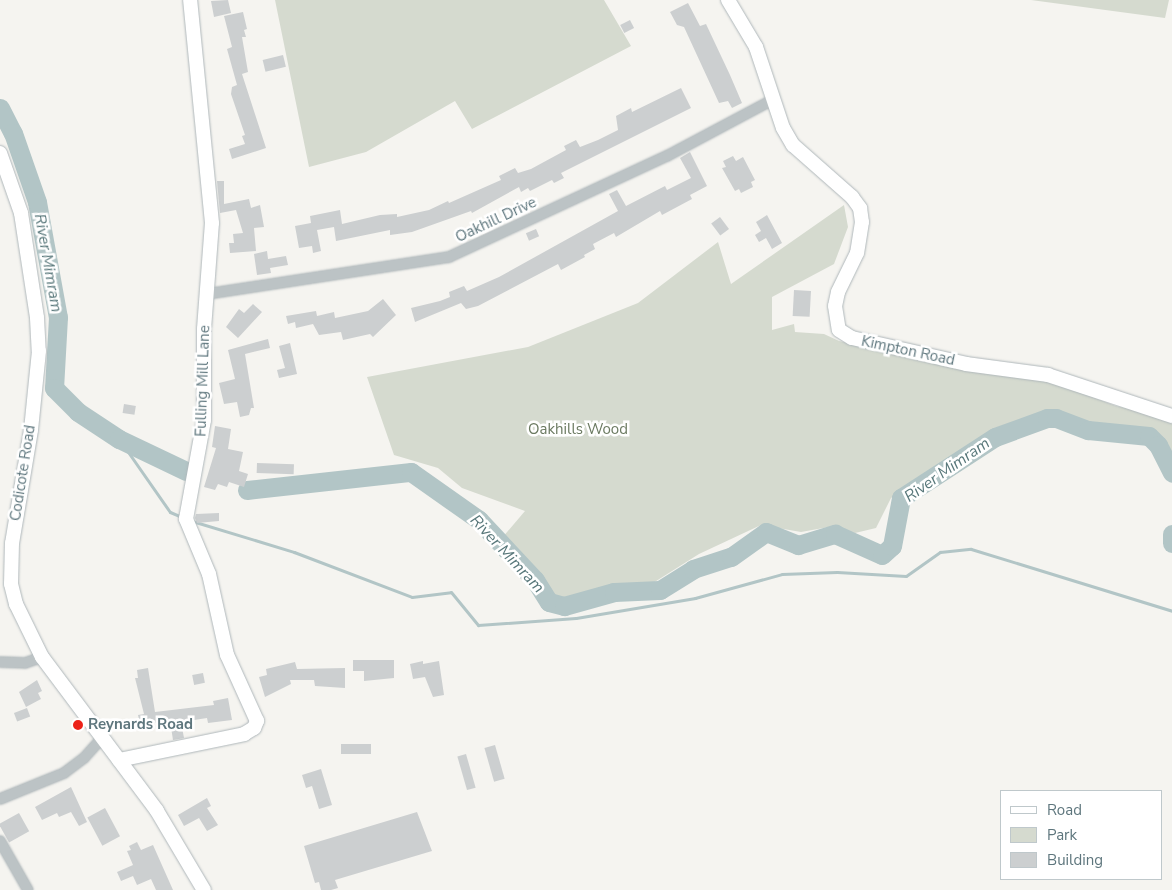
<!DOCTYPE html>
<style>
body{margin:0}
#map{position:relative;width:1172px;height:890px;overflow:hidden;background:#f5f4f0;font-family:"Nunito Sans",sans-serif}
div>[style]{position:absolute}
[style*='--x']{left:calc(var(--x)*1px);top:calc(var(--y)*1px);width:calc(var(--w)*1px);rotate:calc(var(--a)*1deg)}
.green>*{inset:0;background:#d5dacf}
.stream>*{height:3px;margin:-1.5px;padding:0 1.5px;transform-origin:1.5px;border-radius:1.5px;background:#b2c5c6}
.river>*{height:19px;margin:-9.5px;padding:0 9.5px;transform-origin:9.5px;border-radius:9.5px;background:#b2c5c6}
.building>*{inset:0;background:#cccfd0;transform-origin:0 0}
.roads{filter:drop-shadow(0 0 1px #afb7ba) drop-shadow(0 0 1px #afb7ba)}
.street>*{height:10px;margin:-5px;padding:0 5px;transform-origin:5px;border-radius:5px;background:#bcc3c5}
.secondary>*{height:14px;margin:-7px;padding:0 7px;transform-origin:7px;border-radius:7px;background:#fff}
.dots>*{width:14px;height:14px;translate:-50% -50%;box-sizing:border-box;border:2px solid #fff;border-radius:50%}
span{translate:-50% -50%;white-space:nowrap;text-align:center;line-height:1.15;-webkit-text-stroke:5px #fff;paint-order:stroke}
.street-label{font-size:15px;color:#5e767d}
.park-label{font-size:15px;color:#6b7a61}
.poi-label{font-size:15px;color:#5e767d;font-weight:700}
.left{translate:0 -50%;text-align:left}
.water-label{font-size:16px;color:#58777a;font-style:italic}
.legend{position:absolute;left:1000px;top:790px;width:162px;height:90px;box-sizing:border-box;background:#fff;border:1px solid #bfc8cb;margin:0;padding:6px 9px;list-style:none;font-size:15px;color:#5e767d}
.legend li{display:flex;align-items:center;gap:10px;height:25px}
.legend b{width:25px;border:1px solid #bfc8cb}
</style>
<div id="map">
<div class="green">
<div style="clip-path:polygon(275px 0,604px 0,631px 46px,472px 129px,455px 101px,366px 152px,309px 167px)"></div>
<div style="clip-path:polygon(1031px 0,1169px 0,1165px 18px)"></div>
<div style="clip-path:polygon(844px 205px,848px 227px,834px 264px,772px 297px,772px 330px,794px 324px,795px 332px,824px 334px,839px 341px,970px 371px,1045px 379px,1116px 406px,1140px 411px,1172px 423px,1172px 466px,1164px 443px,1153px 429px,1121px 428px,1076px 422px,1055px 414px,1035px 414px,984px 435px,891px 498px,876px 528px,855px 533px,829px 527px,801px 532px,761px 525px,699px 554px,653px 583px,618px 585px,563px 601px,554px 595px,502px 538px,525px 511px,462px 488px,438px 468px,394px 455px,367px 377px,528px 347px,638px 303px,718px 242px,731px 284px)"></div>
</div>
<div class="stream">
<div style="--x:119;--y:439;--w:89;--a:55.1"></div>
<div style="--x:170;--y:512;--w:13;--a:23"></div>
<div style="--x:192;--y:521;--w:107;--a:16.9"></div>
<div style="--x:294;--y:552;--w:126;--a:20.9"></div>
<div style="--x:412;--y:597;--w:39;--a:-7"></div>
<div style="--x:451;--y:592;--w:43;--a:50.7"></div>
<div style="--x:478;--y:625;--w:98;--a:-4.1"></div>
<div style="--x:576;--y:618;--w:121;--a:-9.5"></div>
<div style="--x:695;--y:598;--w:90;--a:-15.4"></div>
<div style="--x:782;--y:574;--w:55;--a:-2.1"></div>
<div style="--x:837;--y:572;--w:69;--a:3.3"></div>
<div style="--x:906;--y:576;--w:42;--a:-35.2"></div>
<div style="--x:940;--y:552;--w:31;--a:-6"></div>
<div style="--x:971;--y:549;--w:210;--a:17.1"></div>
</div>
<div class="river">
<div style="--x:0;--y:108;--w:28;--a:63"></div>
<div style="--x:13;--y:133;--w:73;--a:70.8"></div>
<div style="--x:37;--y:202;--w:117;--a:79.7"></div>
<div style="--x:58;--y:317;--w:71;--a:93.2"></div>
<div style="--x:54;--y:388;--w:34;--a:45"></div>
<div style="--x:78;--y:412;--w:49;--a:33.4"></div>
<div style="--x:119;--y:439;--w:74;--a:25.5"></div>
<div style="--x:247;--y:490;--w:165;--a:-6.3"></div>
<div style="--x:411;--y:472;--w:83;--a:35.2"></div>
<div style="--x:479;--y:520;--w:82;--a:47"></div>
<div style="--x:535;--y:580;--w:26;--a:58"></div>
<div style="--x:549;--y:602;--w:16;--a:15"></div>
<div style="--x:564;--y:606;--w:52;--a:-15.6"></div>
<div style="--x:614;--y:592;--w:46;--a:-2.5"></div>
<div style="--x:660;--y:590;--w:39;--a:-32"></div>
<div style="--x:693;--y:569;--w:40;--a:-18"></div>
<div style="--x:731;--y:557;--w:43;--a:-35.5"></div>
<div style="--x:766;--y:532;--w:35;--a:22"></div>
<div style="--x:798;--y:545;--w:39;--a:-17"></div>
<div style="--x:835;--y:534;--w:51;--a:24.1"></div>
<div style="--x:882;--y:555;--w:13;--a:-42"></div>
<div style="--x:892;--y:546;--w:49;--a:-79.4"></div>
<div style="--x:901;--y:498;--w:112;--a:-33"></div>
<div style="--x:995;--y:437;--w:55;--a:-20.1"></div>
<div style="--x:1047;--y:418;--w:9;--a:0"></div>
<div style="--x:1056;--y:418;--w:34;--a:21"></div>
<div style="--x:1088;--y:430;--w:61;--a:5.6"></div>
<div style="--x:1149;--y:436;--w:13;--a:45"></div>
<div style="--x:1158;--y:445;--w:31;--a:63"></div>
<div style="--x:1172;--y:534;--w:9;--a:90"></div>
</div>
<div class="building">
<div style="clip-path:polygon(228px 0,231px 13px,214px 17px,211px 1px)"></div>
<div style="clip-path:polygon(688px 3px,700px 26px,706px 24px,730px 75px,742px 103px,732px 108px,728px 101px,719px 103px,684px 27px,677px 25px,670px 12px)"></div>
<div style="clip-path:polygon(243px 12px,247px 29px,244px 30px,246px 37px,242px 37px,248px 72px,242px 74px,266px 148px,232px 159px,229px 149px,245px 144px,242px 136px,245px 135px,231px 94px,232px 87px,237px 85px,227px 49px,232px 47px,224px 16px)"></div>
<div style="left:630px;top:20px;width:9px;height:11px;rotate:63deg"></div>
<div style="left:283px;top:55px;width:12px;height:21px;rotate:76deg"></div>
<div style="clip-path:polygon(681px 88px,691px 108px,561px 173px,564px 178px,554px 183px,552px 180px,530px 191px,528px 188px,521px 192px,519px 187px,472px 213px,471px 211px,412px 232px,390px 235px,390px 230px,336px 241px,334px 227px,317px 230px,321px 251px,313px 253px,312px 246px,299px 248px,295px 226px,311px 223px,310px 216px,340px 210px,342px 224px,380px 215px,397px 214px,397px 217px,429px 210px,448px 201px,449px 203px,501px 180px,499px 176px,515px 168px,518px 173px,531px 169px,566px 150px,564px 146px,576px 140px,580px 147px,598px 140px,618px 130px,616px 116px,631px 108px,632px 112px)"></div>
<div style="clip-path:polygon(690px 152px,707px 186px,690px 195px,692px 199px,662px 215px,660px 211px,616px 237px,614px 233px,593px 244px,595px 249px,584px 255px,585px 257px,561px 270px,558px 264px,478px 306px,466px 309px,461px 303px,415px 322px,411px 308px,440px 301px,450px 297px,449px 292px,464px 286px,467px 291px,499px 277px,618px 211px,609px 194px,617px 190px,626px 206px,665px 186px,667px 190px,691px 178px,680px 158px)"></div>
<div style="clip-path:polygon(733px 156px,736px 161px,743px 157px,755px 180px,751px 182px,753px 187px,741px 193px,739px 189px,735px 191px,722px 168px,726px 167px,723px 161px)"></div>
<div style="clip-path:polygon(217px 181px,224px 181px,224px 204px,249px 199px,251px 208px,260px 205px,264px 227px,254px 228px,256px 251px,230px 253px,229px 243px,234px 243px,233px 234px,243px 233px,236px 210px,220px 213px)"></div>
<div style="clip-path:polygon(767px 215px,782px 243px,772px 249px,766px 238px,759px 242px,755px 235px,761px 231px,756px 222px)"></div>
<div style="left:720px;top:217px;width:15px;height:11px;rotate:53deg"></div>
<div style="left:536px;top:229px;width:8px;height:11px;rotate:67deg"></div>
<div style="clip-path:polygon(267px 251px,268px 259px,286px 256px,288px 265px,270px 268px,271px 273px,257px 275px,254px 254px)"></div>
<div style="left:794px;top:290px;width:17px;height:26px;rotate:3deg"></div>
<div style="clip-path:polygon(383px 299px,396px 315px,373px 337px,370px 334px,343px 340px,341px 332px,319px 335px,313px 324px,296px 328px,295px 322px,288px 324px,286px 316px,316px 311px,317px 316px,334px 312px,335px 318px,368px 311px)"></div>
<div style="clip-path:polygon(253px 304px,262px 312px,238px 338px,226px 327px,239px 309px,244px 313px)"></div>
<div style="clip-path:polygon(268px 339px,270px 348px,245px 354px,254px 408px,251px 408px,249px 415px,240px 417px,237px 402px,224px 404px,219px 383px,235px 379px,228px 350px)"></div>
<div style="clip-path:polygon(290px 343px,297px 374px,279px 378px,277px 370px,285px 368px,279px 346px)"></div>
<div style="left:124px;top:404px;width:12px;height:9px;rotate:9deg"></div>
<div style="clip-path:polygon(215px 426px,231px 429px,228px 449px,243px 452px,239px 471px,248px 474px,244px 487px,229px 482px,227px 487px,218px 484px,215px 490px,204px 487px,216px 448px,212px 447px)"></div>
<div style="left:257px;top:463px;width:37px;height:10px;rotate:2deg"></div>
<div style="clip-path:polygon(219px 513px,219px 521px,197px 523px,195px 518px,196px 514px)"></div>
<div style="clip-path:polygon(353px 660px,394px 660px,394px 678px,364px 681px,364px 671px,353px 671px)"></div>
<div style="clip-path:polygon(423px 661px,423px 664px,439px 661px,444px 695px,433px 697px,425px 677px,413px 679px,410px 664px)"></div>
<div style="clip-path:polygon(295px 662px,297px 669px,345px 668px,345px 688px,315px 686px,314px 680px,290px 680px,291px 684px,265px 697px,259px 677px,267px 675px,266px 669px)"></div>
<div style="clip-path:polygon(148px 668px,155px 712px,214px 705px,213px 701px,228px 698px,232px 720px,208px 723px,207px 718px,181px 722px,184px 738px,173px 740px,170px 721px,140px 724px,138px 715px,144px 714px,135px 678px,138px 678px,137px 670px)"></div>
<div style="left:203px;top:673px;width:10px;height:11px;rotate:79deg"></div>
<div style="clip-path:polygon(37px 680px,42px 691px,38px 693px,41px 699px,26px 707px,19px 692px)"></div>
<div style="left:27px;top:708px;width:9px;height:14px;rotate:69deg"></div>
<div style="left:371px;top:744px;width:10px;height:30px;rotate:90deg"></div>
<div style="left:495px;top:745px;width:35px;height:11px;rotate:74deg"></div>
<div style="left:466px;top:754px;width:35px;height:9px;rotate:74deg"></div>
<div style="clip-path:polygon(321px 769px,332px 805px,319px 809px,312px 786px,306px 788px,302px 775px)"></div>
<div style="clip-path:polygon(71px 787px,87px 822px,79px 826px,71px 812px,59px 817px,57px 813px,42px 820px,35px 807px)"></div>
<div style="clip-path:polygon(207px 798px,211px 806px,207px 808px,218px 825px,207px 831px,199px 818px,184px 826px,178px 815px)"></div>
<div style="left:105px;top:808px;width:32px;height:20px;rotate:62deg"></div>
<div style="clip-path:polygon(417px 812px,432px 851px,335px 880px,338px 888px,331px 890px,321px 890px,319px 882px,315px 883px,304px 846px)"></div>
<div style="left:19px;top:813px;width:21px;height:23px;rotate:61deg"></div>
<div style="clip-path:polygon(137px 842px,141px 850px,153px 845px,173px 890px,156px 890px,151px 879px,137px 885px,133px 876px,121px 881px,117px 872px,133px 865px,127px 851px,131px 850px,129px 846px)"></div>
</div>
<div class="roads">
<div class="street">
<div style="--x:207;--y:294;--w:245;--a:-8.7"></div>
<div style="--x:449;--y:257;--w:240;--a:-24.9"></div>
<div style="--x:667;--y:156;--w:121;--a:-28"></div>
<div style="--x:0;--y:662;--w:25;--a:2"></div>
<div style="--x:25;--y:663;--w:18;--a:-19"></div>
<div style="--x:0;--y:799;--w:69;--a:-22.1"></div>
<div style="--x:64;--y:773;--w:25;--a:-37"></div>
<div style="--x:84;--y:758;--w:27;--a:-48"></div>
<div style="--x:0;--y:841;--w:56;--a:60.3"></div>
</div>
<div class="secondary">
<div style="--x:728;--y:0;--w:55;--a:59.2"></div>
<div style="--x:756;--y:47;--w:85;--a:71.6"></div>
<div style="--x:783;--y:128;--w:20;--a:60"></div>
<div style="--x:793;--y:145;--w:79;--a:41.4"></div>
<div style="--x:852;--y:197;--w:14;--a:54"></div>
<div style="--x:860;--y:208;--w:14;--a:82"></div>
<div style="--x:862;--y:222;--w:31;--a:99"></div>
<div style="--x:857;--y:253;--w:43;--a:116"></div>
<div style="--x:838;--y:292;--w:14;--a:102"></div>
<div style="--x:835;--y:306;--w:24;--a:81"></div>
<div style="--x:839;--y:330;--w:15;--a:32"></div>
<div style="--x:852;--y:338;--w:117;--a:12.8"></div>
<div style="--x:966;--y:364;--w:83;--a:7.6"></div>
<div style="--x:1048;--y:375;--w:131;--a:18.3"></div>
<div style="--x:0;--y:153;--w:64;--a:70.7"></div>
<div style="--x:21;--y:213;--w:106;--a:81.3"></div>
<div style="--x:37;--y:318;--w:33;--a:87"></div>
<div style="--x:39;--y:351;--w:79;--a:95.8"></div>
<div style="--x:31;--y:430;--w:115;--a:99.5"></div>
<div style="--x:12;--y:543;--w:41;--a:91.4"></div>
<div style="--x:11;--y:584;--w:21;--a:76"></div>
<div style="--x:16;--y:604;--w:59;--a:63.9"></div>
<div style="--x:42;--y:657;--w:192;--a:53.2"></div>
<div style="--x:157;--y:811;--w:92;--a:59.3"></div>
<div style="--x:119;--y:760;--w:128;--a:-11.7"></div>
<div style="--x:244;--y:734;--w:12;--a:-31"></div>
<div style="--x:254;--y:728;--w:8;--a:-67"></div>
<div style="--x:257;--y:721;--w:72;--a:-114.4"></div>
<div style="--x:227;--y:655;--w:83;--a:-102.5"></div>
<div style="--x:209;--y:574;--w:60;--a:-112.7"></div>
<div style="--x:186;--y:519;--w:101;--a:-79.7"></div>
<div style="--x:204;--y:420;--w:91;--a:-90"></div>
<div style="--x:204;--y:329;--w:106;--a:-85.7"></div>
<div style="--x:212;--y:223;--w:224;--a:-95.6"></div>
</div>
</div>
<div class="dots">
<div style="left:78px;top:725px;background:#ec2219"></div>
</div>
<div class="street-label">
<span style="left:496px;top:220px;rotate:-25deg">Oakhill Drive</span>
<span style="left:908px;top:351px;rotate:12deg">Kimpton Road</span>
<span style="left:203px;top:381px;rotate:-88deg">Fulling Mill Lane</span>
<span style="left:23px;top:473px;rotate:-81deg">Codicote Road</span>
</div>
<div class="park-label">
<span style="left:578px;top:430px">Oakhills Wood</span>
</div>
<div class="poi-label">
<span class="left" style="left:88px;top:725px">Reynards Road</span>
</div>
<div class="water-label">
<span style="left:48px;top:263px;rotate:80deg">River Mimram</span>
<span style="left:947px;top:470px;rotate:-35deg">River Mimram</span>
<span style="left:507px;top:554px;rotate:47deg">River Mimram</span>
</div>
<ul class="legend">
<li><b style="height:6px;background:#fff"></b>Road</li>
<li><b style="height:14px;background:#d5dacf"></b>Park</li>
<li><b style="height:14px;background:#cccfd0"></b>Building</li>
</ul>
</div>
